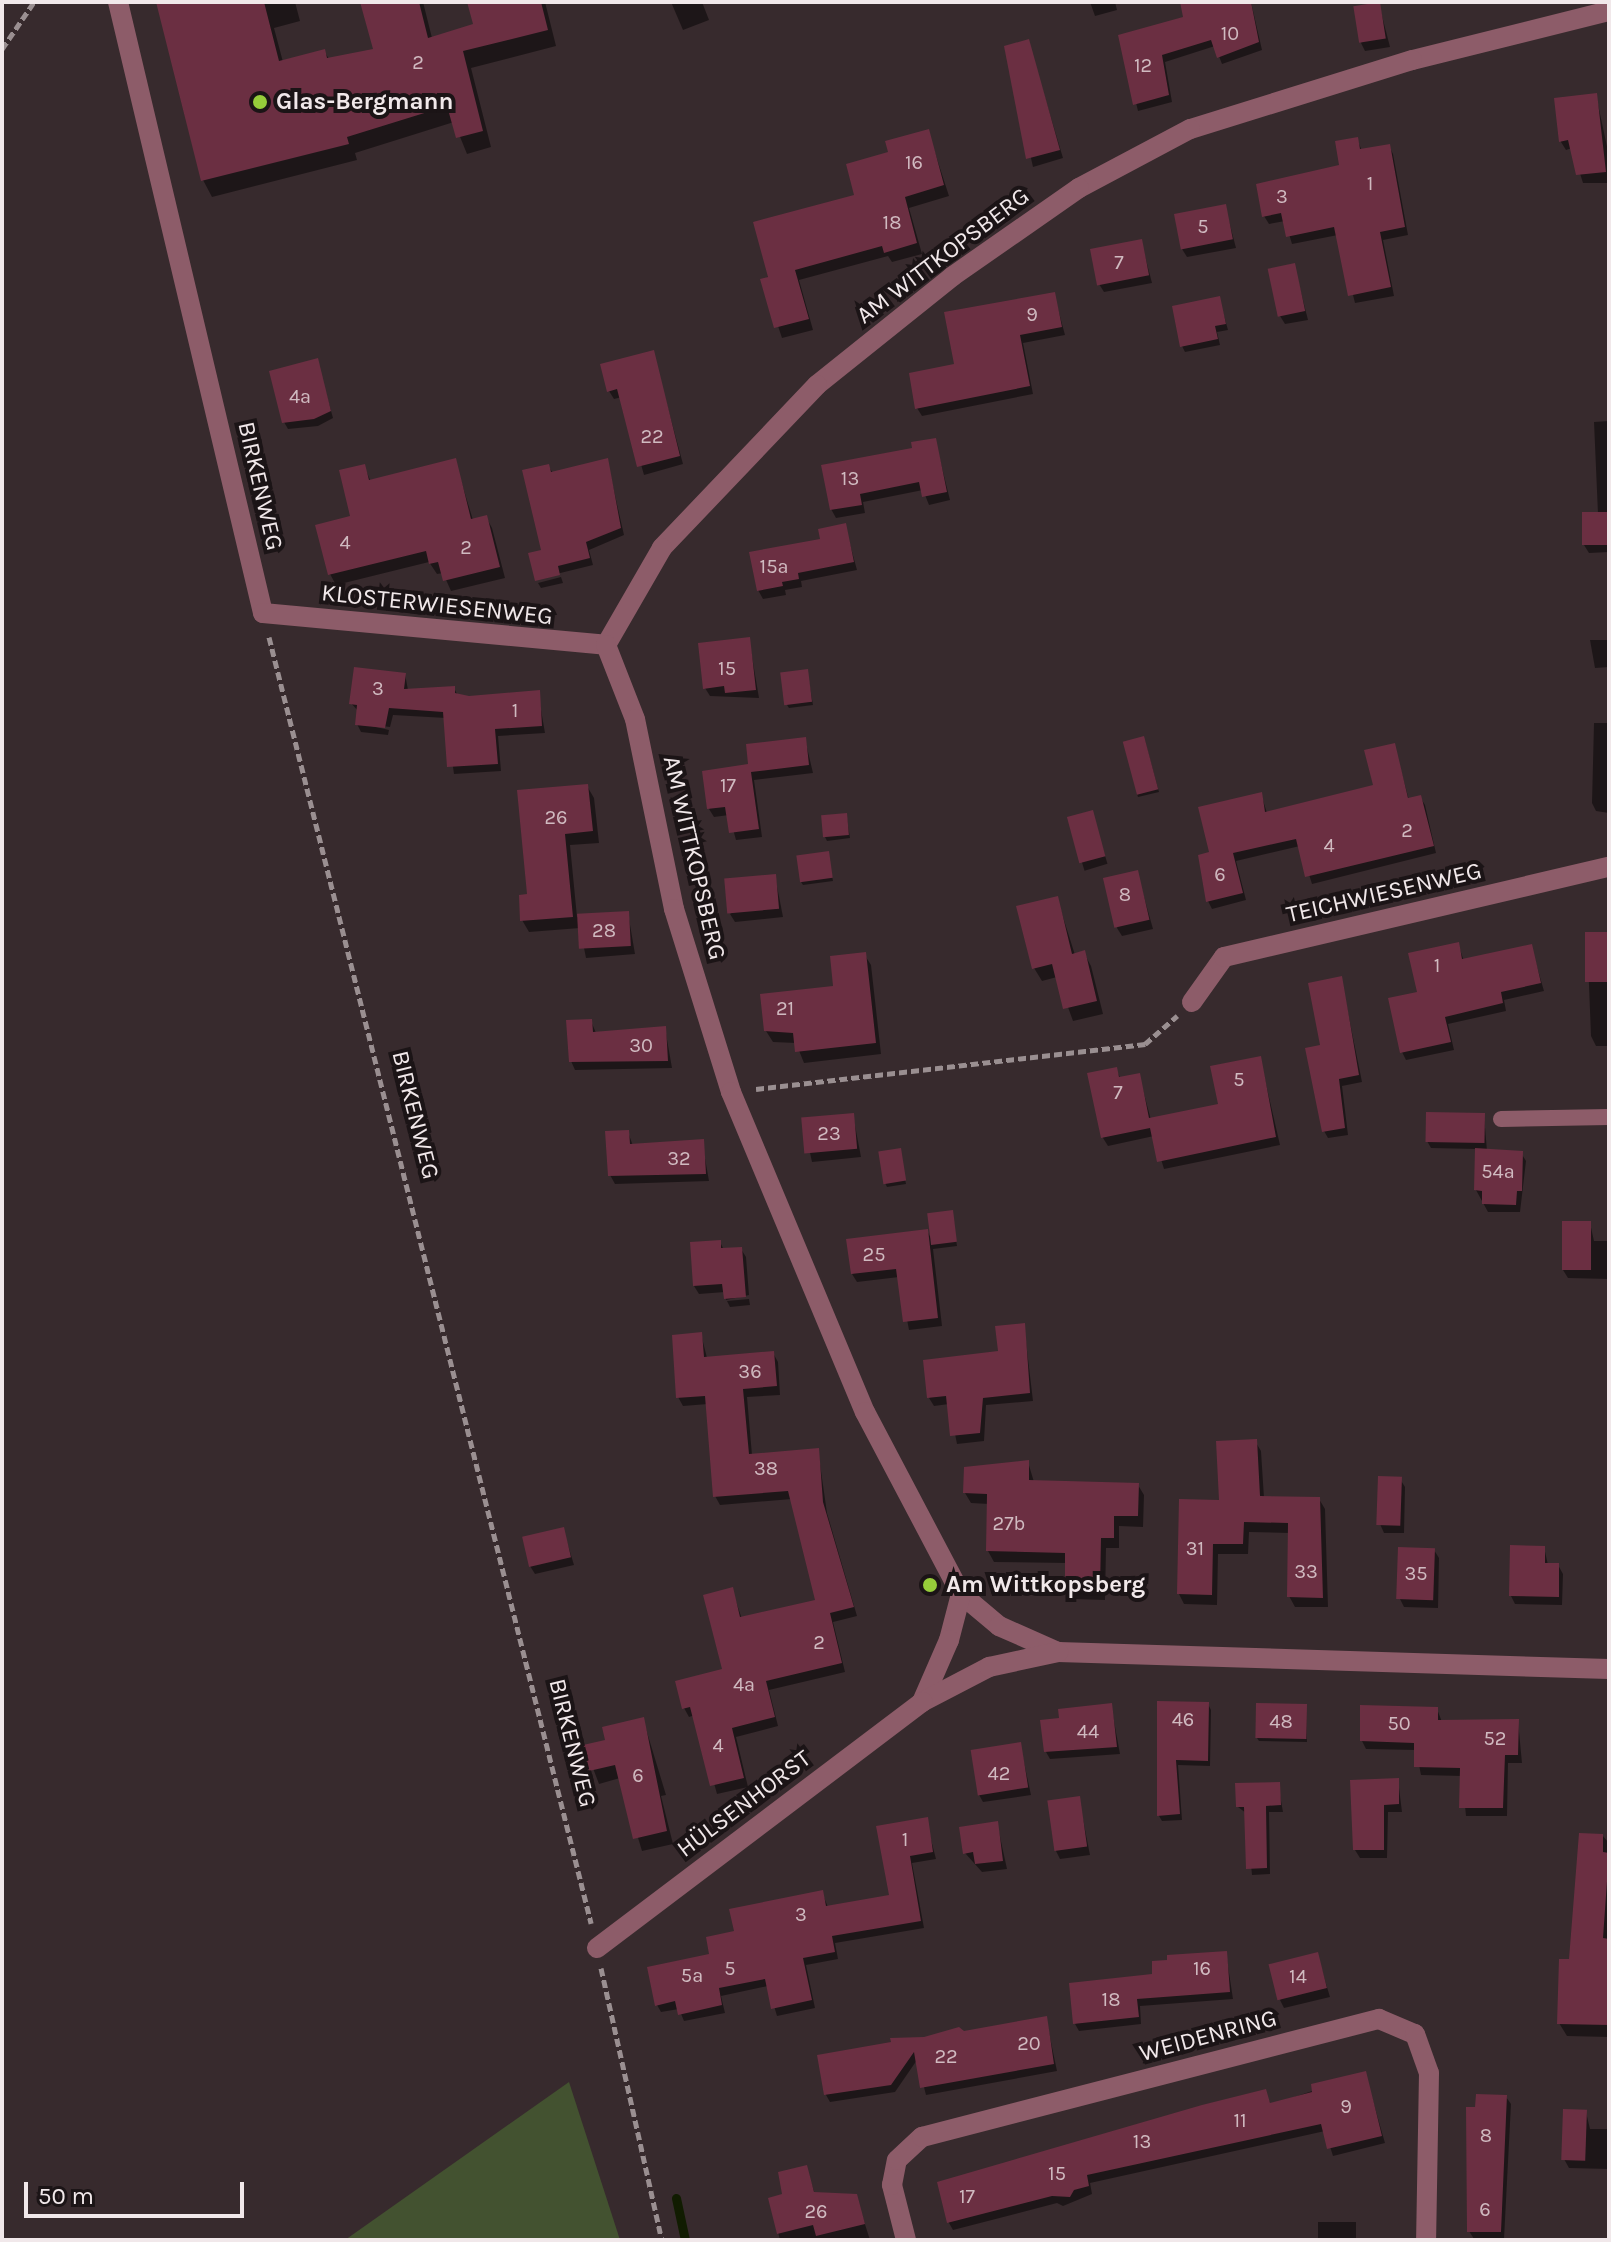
<!DOCTYPE html>
<meta charset="utf-8">
<style>
body{margin:0}
#map{position:relative;width:1611px;height:2242px;overflow:hidden;background:#372a2d;font-family:Karla,sans-serif}
div>[style]{position:absolute}
[style*='--x']{left:calc(var(--x)*1px);top:calc(var(--y)*1px);width:calc(var(--w)*1px);rotate:calc(var(--a)*1deg)}
.green>*{inset:0;background:#435230}
.shadow>*{inset:0;background:#0007;transform-origin:0 0}
.stream>*{height:9px;margin:-4.5px;padding:0 4.5px;transform-origin:4.5px;border-radius:4.5px;background:#111c01}
.building>*{inset:0;background:#6b2f42;transform-origin:0 0}
.path>*{height:5px;margin-top:-2.5px;transform-origin:0;background:repeating-linear-gradient(90deg,#9a8f91 0 8px,transparent 0 12px)}
.service>*{height:16px;margin:-8px;padding:0 8px;transform-origin:8px;border-radius:8px;background:#8d5c69}
.minor>*{height:20px;margin:-10px;padding:0 10px;transform-origin:10px;border-radius:10px;background:#8d5c69}
.dots>*{width:22px;height:22px;translate:-50% -50%;box-sizing:border-box;border:4px solid #1b1416;border-radius:50%}
span{translate:-50% -50%;white-space:nowrap;text-align:center;line-height:1.15;-webkit-text-stroke:8px #1b1416;paint-order:stroke}
.number-label{font-size:20px;color:#d0bac0}
.number-label span{-webkit-text-stroke-width:0}
.poi-label{font-size:24px;color:#f1e8ea;font-weight:700}
.left{translate:0 -50%;text-align:left}
.street-label{font-size:24px;color:#f1e8ea}
.frame{position:absolute;inset:0;border:4px solid #f1e8ea;pointer-events:none}
.scale{position:absolute;left:24px;top:2182px;width:220px;height:36px;box-sizing:border-box;border:4px solid #f1e8ea;border-top:0;padding-left:10px;font-size:24px;line-height:28px;white-space:nowrap;color:#f1e8ea;-webkit-text-stroke:6px #1b1416;paint-order:stroke}
</style>
<div id="map">
<div class="green">
<div style="clip-path:polygon(569px 2082px,620px 2240px,345px 2240px)"></div>
</div>
<div class="shadow">
<div style="clip-path:polygon(158px 2px,295px 2px,300px 21px,274px 28px,283px 62px,324px 51px,329px 59px,375px 50px,362px 2px,423px 2px,432px 38px,475px 25px,469px 2px,545px 2px,556px 46px,471px 68px,491px 147px,467px 154px,454px 122px,355px 153px,357px 160px,212px 197px,203px 180px)"></div>
<div style="clip-path:polygon(671px 2px,702px 2px,709px 20px,683px 30px)"></div>
<div style="clip-path:polygon(1090px 2px,1115px 2px,1117px 10px,1095px 16px)"></div>
<div style="clip-path:polygon(1182px 2px,1251px 2px,1262px 50px,1222px 64px,1215px 46px,1165px 62px,1172px 102px,1138px 111px,1120px 36px,1186px 18px)"></div>
<div style="clip-path:polygon(1379px 4px,1390px 47px,1365px 51px,1361px 43px)"></div>
<div style="clip-path:polygon(1028px 41px,1063px 158px,1033px 167px,1006px 47px)"></div>
<div style="clip-path:polygon(1596px 95px,1609px 156px,1609px 183px,1583px 183px,1572px 148px,1566px 150px,1561px 142px,1556px 100px)"></div>
<div style="clip-path:polygon(928px 131px,949px 196px,909px 208px,922px 254px,892px 262px,888px 256px,799px 280px,813px 330px,782px 338px,763px 281px,857px 196px,891px 154px)"></div>
<div style="clip-path:polygon(1357px 139px,1362px 151px,1389px 146px,1393px 154px,1408px 235px,1383px 240px,1394px 296px,1355px 303px,1338px 235px,1292px 244px,1285px 221px,1269px 224px,1264px 216px,1342px 167px)"></div>
<div style="clip-path:polygon(1225px 206px,1236px 248px,1187px 257px,1182px 249px)"></div>
<div style="clip-path:polygon(1141px 241px,1152px 283px,1104px 292px,1099px 284px)"></div>
<div style="clip-path:polygon(1294px 265px,1308px 320px,1285px 324px,1280px 316px)"></div>
<div style="clip-path:polygon(1054px 294px,1065px 335px,1023px 343px,1033px 394px,922px 416px,917px 408px)"></div>
<div style="clip-path:polygon(1219px 298px,1228px 330px,1217px 332px,1220px 345px,1185px 352px,1182px 346px)"></div>
<div style="clip-path:polygon(653px 353px,683px 464px,644px 475px,622px 397px,614px 399px,609px 391px)"></div>
<div style="clip-path:polygon(317px 361px,333px 418px,318px 426px,288px 429px,284px 422px)"></div>
<div style="clip-path:polygon(1609px 421px,1609px 552px,1589px 553px,1584px 545px,1598px 514px,1594px 422px)"></div>
<div style="clip-path:polygon(935px 440px,950px 500px,929px 505px,923px 490px,863px 502px,865px 513px,836px 518px,831px 509px)"></div>
<div style="clip-path:polygon(607px 460px,624px 535px,589px 550px,593px 565px,536px 579px,544px 551px,548px 466px,553px 473px)"></div>
<div style="clip-path:polygon(455px 461px,473px 520px,486px 517px,492px 528px,505px 578px,451px 591px,443px 573px,437px 574px,429px 562px,336px 585px,330px 574px,352px 518px,364px 466px,371px 482px)"></div>
<div style="clip-path:polygon(845px 526px,857px 570px,801px 581px,802px 587px,785px 590px,786px 595px,763px 599px,758px 590px)"></div>
<div style="clip-path:polygon(561px 577px,563px 583px,541px 588px,538px 583px)"></div>
<div style="clip-path:polygon(749px 639px,759px 698px,710px 696px,705px 688px)"></div>
<div style="clip-path:polygon(1590px 640px,1609px 640px,1609px 667px,1595px 668px)"></div>
<div style="clip-path:polygon(807px 671px,813px 705px,789px 708px,787px 705px)"></div>
<div style="clip-path:polygon(405px 674px,408px 690px,454px 688px,458px 696px,468px 698px,538px 692px,545px 733px,498px 736px,501px 771px,454px 774px,446px 718px,393px 715px,390px 727px,359px 723px,389px 730px,388px 735px,361px 732px,357px 724px,358px 711px,351px 703px)"></div>
<div style="clip-path:polygon(1594px 723px,1609px 723px,1609px 813px,1596px 811px,1592px 803px)"></div>
<div style="clip-path:polygon(805px 739px,813px 773px,754px 780px,762px 837px,736px 840px,729px 815px,714px 817px,709px 809px,751px 766px)"></div>
<div style="clip-path:polygon(1145px 741px,1159px 792px,1138px 797px,1137px 794px)"></div>
<div style="clip-path:polygon(1394px 745px,1409px 800px,1420px 797px,1425px 805px,1436px 853px,1312px 884px,1300px 846px,1236px 861px,1246px 900px,1212px 909px,1208px 901px,1211px 854px,1261px 794px,1267px 813px,1375px 786px)"></div>
<div style="clip-path:polygon(587px 786px,594px 798px,599px 843px,570px 845px,577px 917px,628px 913px,635px 954px,586px 958px,580px 928px,529px 932px,522px 920px,529px 896px)"></div>
<div style="left:1092px;top:813px;width:53px;height:24px;rotate:73deg"></div>
<div style="clip-path:polygon(847px 819px,850px 838px,827px 841px,825px 837px)"></div>
<div style="clip-path:polygon(828px 853px,833px 881px,803px 885px,801px 882px)"></div>
<div style="clip-path:polygon(1137px 872px,1153px 929px,1122px 936px,1117px 928px)"></div>
<div style="clip-path:polygon(775px 876px,783px 917px,735px 922px,730px 914px)"></div>
<div style="clip-path:polygon(1057px 898px,1075px 955px,1084px 953px,1091px 966px,1103px 1014px,1073px 1021px,1057px 977px,1042px 981px,1034px 968px)"></div>
<div style="clip-path:polygon(1587px 934px,1609px 936px,1609px 1046px,1596px 1046px,1591px 1036px)"></div>
<div style="clip-path:polygon(1458px 944px,1464px 961px,1531px 946px,1544px 991px,1504px 1000px,1506px 1011px,1448px 1024px,1454px 1050px,1406px 1060px,1402px 1052px)"></div>
<div style="clip-path:polygon(864px 954px,871px 965px,881px 1054px,804px 1063px,796px 1043px,773px 1042px,766px 1031px,835px 987px)"></div>
<div style="clip-path:polygon(1341px 978px,1362px 1082px,1342px 1086px,1348px 1135px,1328px 1138px,1324px 1131px)"></div>
<div style="clip-path:polygon(591px 1021px,596px 1033px,665px 1028px,672px 1068px,575px 1070px,571px 1061px)"></div>
<div style="clip-path:polygon(1260px 1058px,1280px 1145px,1164px 1169px,1154px 1136px,1108px 1146px,1103px 1138px,1090px 1075px,1116px 1070px,1121px 1079px,1139px 1075px,1151px 1120px,1220px 1106px)"></div>
<div style="clip-path:polygon(853px 1115px,861px 1157px,812px 1162px,803px 1120px)"></div>
<div style="clip-path:polygon(1484px 1115px,1487px 1151px,1521px 1153px,1526px 1161px,1520px 1212px,1488px 1212px,1476px 1190px,1477px 1149px,1431px 1148px,1427px 1141px)"></div>
<div style="clip-path:polygon(628px 1132px,633px 1146px,702px 1141px,709px 1181px,615px 1184px,610px 1175px)"></div>
<div style="clip-path:polygon(900px 1150px,906px 1184px,887px 1187px,885px 1183px)"></div>
<div style="clip-path:polygon(952px 1212px,957px 1246px,933px 1249px,942px 1326px,909px 1330px,899px 1277px,857px 1282px,852px 1274px,927px 1231px,932px 1240px)"></div>
<div style="clip-path:polygon(1590px 1223px,1594px 1241px,1609px 1241px,1609px 1279px,1568px 1278px,1563px 1270px)"></div>
<div style="clip-path:polygon(720px 1242px,724px 1250px,741px 1249px,746px 1257px,749px 1295px,726px 1300px,725px 1292px,699px 1294px,694px 1286px)"></div>
<div style="clip-path:polygon(749px 1299px,750px 1305px,730px 1307px,727px 1301px)"></div>
<div style="clip-path:polygon(1024px 1325px,1033px 1401px,986px 1405px,984px 1441px,957px 1444px,949px 1404px,934px 1406px,929px 1398px,1000px 1353px)"></div>
<div style="clip-path:polygon(701px 1334px,707px 1358px,773px 1353px,778px 1362px,780px 1395px,747px 1397px,752px 1455px,818px 1450px,827px 1513px,857px 1616px,833px 1622px,845px 1672px,769px 1690px,778px 1726px,736px 1737px,748px 1787px,717px 1794px,695px 1715px,689px 1717px,684px 1708px,724px 1671px,732px 1590px,742px 1619px,818px 1602px,792px 1499px,720px 1505px,715px 1496px,708px 1404px,683px 1406px,678px 1397px)"></div>
<div style="clip-path:polygon(1255px 1441px,1261px 1451px,1264px 1498px,1319px 1499px,1325px 1509px,1328px 1607px,1295px 1607px,1289px 1596px,1290px 1533px,1249px 1532px,1248px 1554px,1218px 1554px,1217px 1605px,1184px 1604px,1179px 1594px)"></div>
<div style="clip-path:polygon(1028px 1462px,1034px 1482px,1138px 1485px,1144px 1495px,1143px 1527px,1119px 1526px,1119px 1548px,1106px 1548px,1105px 1600px,1073px 1599px,1067px 1589px,1067px 1563px,994px 1562px,988px 1551px,989px 1504px,971px 1503px,965px 1493px)"></div>
<div style="clip-path:polygon(1400px 1479px,1405px 1487px,1404px 1533px,1384px 1533px,1380px 1524px)"></div>
<div style="clip-path:polygon(563px 1529px,574px 1565px,535px 1574px,530px 1566px)"></div>
<div style="clip-path:polygon(1544px 1547px,1548px 1565px,1558px 1565px,1563px 1574px,1562px 1605px,1515px 1604px,1511px 1596px)"></div>
<div style="clip-path:polygon(1434px 1550px,1439px 1558px,1438px 1608px,1404px 1607px,1400px 1599px)"></div>
<div style="clip-path:polygon(1159px 1703px,1208px 1704px,1211px 1710px,1210px 1766px,1178px 1765px,1182px 1820px,1162px 1821px,1159px 1816px)"></div>
<div style="clip-path:polygon(1111px 1705px,1120px 1754px,1050px 1759px,1046px 1752px,1061px 1720px)"></div>
<div style="clip-path:polygon(1306px 1706px,1307px 1742px,1259px 1741px,1257px 1738px)"></div>
<div style="clip-path:polygon(1437px 1709px,1442px 1722px,1518px 1721px,1522px 1763px,1508px 1763px,1507px 1816px,1466px 1816px,1462px 1776px,1421px 1775px,1416px 1750px,1366px 1749px,1362px 1741px)"></div>
<div style="clip-path:polygon(643px 1719px,666px 1795px,661px 1796px,673px 1844px,642px 1851px,620px 1778px,599px 1784px,585px 1747px,607px 1742px)"></div>
<div style="clip-path:polygon(1020px 1744px,1031px 1795px,983px 1802px,978px 1793px)"></div>
<div style="clip-path:polygon(1398px 1780px,1402px 1812px,1388px 1812px,1387px 1858px,1360px 1858px,1355px 1850px)"></div>
<div style="clip-path:polygon(1278px 1784px,1283px 1812px,1269px 1812px,1270px 1874px,1252px 1875px,1246px 1813px,1238px 1807px)"></div>
<div style="clip-path:polygon(1079px 1799px,1090px 1855px,1060px 1859px,1056px 1851px)"></div>
<div style="clip-path:polygon(926px 1820px,936px 1859px,912px 1863px,924px 1928px,835px 1943px,838px 1959px,806px 1965px,815px 2008px,777px 2016px,768px 1986px,721px 1996px,725px 2013px,684px 2021px,679px 2009px,661px 2012px,657px 2005px,736px 1933px,822px 1893px,828px 1907px,891px 1897px)"></div>
<div style="clip-path:polygon(997px 1823px,1007px 1869px,982px 1872px,965px 1853px)"></div>
<div style="clip-path:polygon(1602px 1835px,1609px 1843px,1609px 2037px,1567px 2036px,1559px 2023px)"></div>
<div style="clip-path:polygon(1226px 1953px,1233px 1999px,1140px 2006px,1141px 2024px,1079px 2031px,1075px 2024px,1154px 1975px)"></div>
<div style="clip-path:polygon(1317px 1954px,1330px 1997px,1284px 2008px,1280px 2000px)"></div>
<div style="clip-path:polygon(1046px 2018px,1057px 2071px,926px 2095px,917px 2060px,895px 2092px,830px 2102px,826px 2095px,820px 2056px)"></div>
<div style="clip-path:polygon(1365px 2073px,1385px 2143px,1333px 2156px,1325px 2131px,1090px 2183px,1092px 2194px,1063px 2206px,1057px 2203px,953px 2230px,949px 2223px,939px 2183px,1265px 2092px,1271px 2105px)"></div>
<div style="clip-path:polygon(1506px 2097px,1511px 2104px,1504px 2239px,1474px 2239px,1469px 2231px)"></div>
<div style="clip-path:polygon(1586px 2112px,1590px 2129px,1609px 2129px,1609px 2169px,1569px 2168px,1564px 2159px)"></div>
<div style="clip-path:polygon(806px 2168px,815px 2194px,856px 2196px,870px 2240px,780px 2240px,770px 2199px,785px 2196px)"></div>
<div style="left:1318px;top:2222px;width:38px;height:18px"></div>
</div>
<div class="stream">
<div style="--x:676;--y:2198;--w:43;--a:77.9"></div>
</div>
<div class="building">
<div style="clip-path:polygon(156px 2px,264px 2px,279px 61px,325px 49px,327px 58px,373px 49px,360px 2px,419px 2px,428px 38px,473px 24px,467px 2px,541px 2px,548px 30px,463px 51px,483px 131px,456px 138px,447px 106px,347px 137px,349px 144px,201px 181px)"></div>
<div style="clip-path:polygon(1180px 2px,1251px 2px,1259px 42px,1217px 58px,1211px 40px,1162px 55px,1169px 95px,1133px 105px,1118px 35px,1183px 17px)"></div>
<div style="left:1380px;top:2px;width:37px;height:27px;rotate:81deg"></div>
<div style="clip-path:polygon(1029px 39px,1060px 150px,1026px 159px,1004px 46px)"></div>
<div style="clip-path:polygon(1597px 93px,1606px 172px,1576px 175px,1568px 140px,1559px 142px,1554px 98px)"></div>
<div style="clip-path:polygon(929px 129px,944px 185px,905px 197px,917px 243px,884px 253px,882px 246px,795px 270px,809px 319px,774px 328px,760px 279px,768px 277px,753px 222px,854px 195px,846px 164px,888px 152px,885px 141px)"></div>
<div style="clip-path:polygon(1358px 137px,1360px 149px,1390px 144px,1405px 227px,1380px 232px,1391px 287px,1348px 296px,1334px 227px,1286px 237px,1281px 213px,1262px 217px,1256px 184px,1339px 165px,1335px 141px)"></div>
<div style="left:1226px;top:204px;width:36px;height:53px;rotate:79deg"></div>
<div style="left:1142px;top:239px;width:37px;height:53px;rotate:79deg"></div>
<div style="left:1295px;top:263px;width:49px;height:28px;rotate:78deg"></div>
<div style="clip-path:polygon(1055px 292px,1062px 327px,1020px 335px,1030px 386px,915px 409px,909px 373px,954px 364px,944px 312px)"></div>
<div style="clip-path:polygon(1220px 296px,1226px 324px,1215px 326px,1218px 339px,1180px 347px,1172px 306px)"></div>
<div style="clip-path:polygon(654px 350px,680px 456px,637px 467px,617px 389px,607px 392px,600px 364px)"></div>
<div style="clip-path:polygon(318px 358px,331px 411px,314px 419px,282px 423px,269px 371px)"></div>
<div style="clip-path:polygon(936px 438px,947px 492px,922px 497px,919px 482px,860px 494px,862px 505px,830px 510px,821px 465px,912px 448px,911px 442px)"></div>
<div style="clip-path:polygon(456px 458px,471px 519px,487px 515px,500px 567px,443px 581px,438px 562px,429px 564px,426px 551px,328px 575px,315px 525px,350px 516px,339px 470px,365px 464px,369px 480px)"></div>
<div style="clip-path:polygon(608px 458px,621px 528px,586px 542px,590px 558px,558px 566px,560px 575px,535px 581px,528px 553px,541px 550px,522px 470px,549px 464px,551px 472px)"></div>
<div style="left:1582px;top:512px;width:27px;height:33px"></div>
<div style="clip-path:polygon(846px 523px,854px 562px,798px 573px,799px 579px,782px 582px,783px 586px,757px 591px,749px 552px,820px 539px,818px 529px)"></div>
<div style="clip-path:polygon(750px 637px,756px 690px,725px 693px,724px 686px,703px 689px,698px 643px)"></div>
<div style="clip-path:polygon(354px 667px,406px 673px,404px 689px,455px 686px,455px 693px,469px 696px,540px 690px,542px 726px,495px 729px,498px 764px,447px 767px,443px 712px,389px 708px,385px 728px,355px 725px,357px 705px,349px 704px)"></div>
<div style="left:808px;top:669px;width:33px;height:28px;rotate:83deg"></div>
<div style="left:1144px;top:736px;width:55px;height:22px;rotate:75deg"></div>
<div style="clip-path:polygon(806px 737px,809px 765px,751px 772px,759px 829px,729px 833px,725px 807px,707px 809px,702px 771px,748px 764px,746px 744px)"></div>
<div style="clip-path:polygon(1395px 743px,1408px 798px,1421px 795px,1434px 846px,1305px 877px,1296px 839px,1233px 853px,1243px 893px,1206px 902px,1198px 855px,1209px 852px,1198px 807px,1262px 792px,1265px 812px,1373px 785px,1364px 750px)"></div>
<div style="clip-path:polygon(588px 784px,593px 831px,565px 834px,573px 917px,520px 921px,519px 895px,527px 894px,517px 790px)"></div>
<div style="left:1093px;top:810px;width:48px;height:27px;rotate:75deg"></div>
<div style="left:847px;top:813px;width:22px;height:26px;rotate:85deg"></div>
<div style="left:829px;top:851px;width:27px;height:33px;rotate:82deg"></div>
<div style="left:1138px;top:870px;width:51px;height:36px;rotate:77deg"></div>
<div style="left:776px;top:874px;width:35px;height:52px;rotate:85deg"></div>
<div style="clip-path:polygon(1058px 896px,1072px 954px,1085px 950px,1097px 1001px,1063px 1009px,1052px 964px,1032px 969px,1016px 906px)"></div>
<div style="left:629px;top:911px;width:35px;height:52px;rotate:87deg"></div>
<div style="left:1585px;top:932px;width:24px;height:50px"></div>
<div style="clip-path:polygon(1459px 942px,1462px 959px,1532px 944px,1541px 983px,1501px 992px,1503px 1003px,1445px 1017px,1451px 1042px,1400px 1053px,1388px 998px,1417px 992px,1408px 953px)"></div>
<div style="clip-path:polygon(866px 952px,876px 1043px,795px 1052px,793px 1033px,764px 1031px,760px 994px,833px 986px,830px 956px)"></div>
<div style="clip-path:polygon(1342px 976px,1359px 1075px,1339px 1079px,1345px 1128px,1322px 1132px,1305px 1048px,1320px 1045px,1308px 983px)"></div>
<div style="clip-path:polygon(592px 1019px,593px 1032px,666px 1026px,668px 1061px,569px 1062px,566px 1020px)"></div>
<div style="clip-path:polygon(1261px 1056px,1276px 1137px,1157px 1162px,1150px 1128px,1101px 1138px,1087px 1073px,1117px 1067px,1119px 1077px,1140px 1073px,1149px 1118px,1218px 1104px,1210px 1066px)"></div>
<div style="left:1426px;top:1112px;width:59px;height:30px;rotate:1deg"></div>
<div style="left:854px;top:1113px;width:36px;height:53px;rotate:85deg"></div>
<div style="clip-path:polygon(629px 1130px,630px 1144px,704px 1139px,706px 1174px,608px 1176px,605px 1131px)"></div>
<div style="left:901px;top:1148px;width:33px;height:23px;rotate:81deg"></div>
<div style="clip-path:polygon(1475px 1148px,1523px 1151px,1522px 1191px,1517px 1191px,1516px 1205px,1482px 1204px,1482px 1191px,1474px 1190px)"></div>
<div style="left:953px;top:1210px;width:32px;height:26px;rotate:83deg"></div>
<div style="left:1562px;top:1221px;width:29px;height:49px"></div>
<div style="clip-path:polygon(928px 1229px,938px 1318px,903px 1322px,896px 1269px,851px 1274px,846px 1239px)"></div>
<div style="clip-path:polygon(721px 1240px,721px 1248px,742px 1247px,746px 1297px,724px 1299px,722px 1284px,693px 1286px,690px 1242px)"></div>
<div style="clip-path:polygon(1025px 1323px,1030px 1393px,983px 1398px,980px 1433px,950px 1436px,946px 1396px,927px 1398px,923px 1360px,998px 1351px,995px 1326px)"></div>
<div style="clip-path:polygon(702px 1332px,704px 1357px,774px 1351px,777px 1386px,743px 1389px,749px 1454px,819px 1448px,823px 1502px,854px 1607px,830px 1613px,842px 1663px,766px 1681px,775px 1717px,732px 1728px,744px 1778px,710px 1786px,690px 1707px,682px 1709px,675px 1681px,722px 1669px,703px 1595px,733px 1587px,740px 1617px,815px 1600px,788px 1491px,713px 1497px,705px 1396px,676px 1398px,672px 1335px)"></div>
<div style="clip-path:polygon(1257px 1439px,1260px 1496px,1320px 1497px,1323px 1598px,1287px 1597px,1288px 1523px,1244px 1522px,1243px 1544px,1213px 1544px,1212px 1595px,1177px 1594px,1179px 1499px,1219px 1500px,1216px 1441px)"></div>
<div style="clip-path:polygon(1029px 1460px,1029px 1480px,1139px 1483px,1138px 1516px,1114px 1516px,1114px 1538px,1101px 1538px,1100px 1590px,1065px 1589px,1065px 1553px,986px 1551px,987px 1494px,963px 1493px,964px 1467px)"></div>
<div style="left:1378px;top:1476px;width:24px;height:49px;rotate:2deg"></div>
<div style="left:564px;top:1527px;width:31px;height:43px;rotate:77deg"></div>
<div style="clip-path:polygon(1510px 1545px,1545px 1546px,1545px 1563px,1559px 1563px,1559px 1597px,1509px 1596px)"></div>
<div style="left:1398px;top:1547px;width:37px;height:52px;rotate:2deg"></div>
<div style="clip-path:polygon(1157px 1701px,1209px 1702px,1208px 1761px,1176px 1760px,1180px 1814px,1157px 1816px)"></div>
<div style="clip-path:polygon(1112px 1703px,1117px 1747px,1044px 1752px,1040px 1720px,1059px 1718px,1058px 1709px)"></div>
<div style="left:1256px;top:1703px;width:51px;height:35px;rotate:1deg"></div>
<div style="clip-path:polygon(1360px 1705px,1438px 1707px,1438px 1720px,1519px 1719px,1518px 1755px,1505px 1755px,1503px 1808px,1459px 1808px,1460px 1768px,1414px 1767px,1414px 1743px,1360px 1741px)"></div>
<div style="clip-path:polygon(644px 1717px,667px 1831px,633px 1839px,615px 1765px,589px 1771px,583px 1745px,605px 1740px,602px 1727px)"></div>
<div style="left:1021px;top:1742px;width:46px;height:51px;rotate:81deg"></div>
<div style="clip-path:polygon(1399px 1778px,1399px 1804px,1384px 1805px,1384px 1850px,1353px 1850px,1350px 1780px)"></div>
<div style="clip-path:polygon(1280px 1782px,1281px 1805px,1266px 1806px,1267px 1868px,1246px 1869px,1244px 1807px,1236px 1807px,1235px 1783px)"></div>
<div style="left:1080px;top:1796px;width:51px;height:33px;rotate:82deg"></div>
<div style="clip-path:polygon(928px 1817px,933px 1852px,910px 1856px,921px 1921px,832px 1936px,835px 1952px,803px 1958px,812px 2000px,771px 2009px,765px 1979px,719px 1988px,722px 2005px,678px 2015px,675px 2001px,655px 2006px,647px 1967px,709px 1954px,706px 1937px,734px 1931px,729px 1909px,823px 1890px,826px 1906px,889px 1895px,876px 1826px)"></div>
<div style="clip-path:polygon(998px 1821px,1003px 1861px,975px 1864px,973px 1852px,963px 1854px,959px 1827px)"></div>
<div style="clip-path:polygon(1579px 1833px,1603px 1834px,1603px 1852px,1609px 1853px,1603px 1938px,1609px 1939px,1609px 2025px,1557px 2024px,1559px 1959px,1569px 1959px)"></div>
<div style="clip-path:polygon(1227px 1951px,1230px 1992px,1137px 1999px,1139px 2017px,1073px 2024px,1069px 1983px,1152px 1974px,1152px 1961px,1167px 1960px,1167px 1955px)"></div>
<div style="left:1318px;top:1952px;width:37px;height:51px;rotate:76deg"></div>
<div style="clip-path:polygon(1047px 2016px,1054px 2064px,920px 2088px,914px 2052px,891px 2085px,824px 2095px,817px 2055px,891px 2042px,890px 2038px,924px 2037px,959px 2027px,964px 2031px)"></div>
<div style="clip-path:polygon(1366px 2071px,1382px 2136px,1327px 2149px,1321px 2124px,1087px 2175px,1089px 2186px,1074px 2190px,1070px 2197px,1052px 2196px,947px 2223px,937px 2182px,1202px 2105px,1266px 2089px,1270px 2103px,1312px 2092px,1311px 2084px)"></div>
<div style="clip-path:polygon(1476px 2094px,1507px 2095px,1501px 2232px,1467px 2232px,1466px 2107px,1475px 2107px)"></div>
<div style="left:1563px;top:2109px;width:24px;height:51px;rotate:2deg"></div>
<div style="clip-path:polygon(807px 2165px,814px 2192px,857px 2194px,865px 2224px,816px 2236px,813px 2225px,777px 2234px,768px 2198px,782px 2194px,778px 2172px)"></div>
</div>
<div class="path">
<div style="--x:2;--y:49;--w:57;--a:-55.8"></div>
<div style="--x:269;--y:637;--w:1326;--a:75.94"></div>
<div style="--x:756;--y:1089;--w:392;--a:-6.6"></div>
<div style="--x:1145;--y:1044;--w:43;--a:-41.2"></div>
<div style="--x:601;--y:1968;--w:279;--a:77.4"></div>
</div>
<div class="service">
<div style="--x:1501;--y:1119;--w:108;--a:-1.1"></div>
</div>
<div class="minor">
<div style="--x:118;--y:2;--w:628;--a:76.65"></div>
<div style="--x:263;--y:613;--w:344;--a:5.3"></div>
<div style="--x:1609;--y:11;--w:203;--a:166"></div>
<div style="--x:1412;--y:60;--w:232;--a:162.7"></div>
<div style="--x:1190;--y:129;--w:126;--a:152"></div>
<div style="--x:1079;--y:188;--w:154;--a:145.1"></div>
<div style="--x:953;--y:276;--w:174;--a:141.3"></div>
<div style="--x:817;--y:385;--w:225;--a:133.6"></div>
<div style="--x:662;--y:548;--w:112;--a:120"></div>
<div style="--x:606;--y:645;--w:79;--a:68.6"></div>
<div style="--x:635;--y:719;--w:194;--a:78.4"></div>
<div style="--x:674;--y:909;--w:192;--a:72.7"></div>
<div style="--x:731;--y:1092;--w:347;--a:67.3"></div>
<div style="--x:865;--y:1412;--w:206;--a:62.2"></div>
<div style="--x:961;--y:1594;--w:50;--a:40.1"></div>
<div style="--x:999;--y:1626;--w:64;--a:23.8"></div>
<div style="--x:1058;--y:1652;--w:551;--a:1.77"></div>
<div style="--x:1192;--y:1002;--w:55;--a:-54.6"></div>
<div style="--x:1224;--y:957;--w:395;--a:-13.2"></div>
<div style="--x:961;--y:1594;--w:48;--a:104.6"></div>
<div style="--x:949;--y:1640;--w:68;--a:113.5"></div>
<div style="--x:922;--y:1702;--w:76;--a:-27.6"></div>
<div style="--x:989;--y:1667;--w:71;--a:-12.3"></div>
<div style="--x:597;--y:1948;--w:408;--a:-37.1"></div>
<div style="--x:906;--y:2240;--w:57;--a:-104.3"></div>
<div style="--x:892;--y:2185;--w:25;--a:-79"></div>
<div style="--x:897;--y:2160;--w:34;--a:-43"></div>
<div style="--x:922;--y:2137;--w:472;--a:-14.5"></div>
<div style="--x:1379;--y:2019;--w:39;--a:23"></div>
<div style="--x:1415;--y:2034;--w:41;--a:70.3"></div>
<div style="--x:1429;--y:2073;--w:167;--a:91"></div>
</div>
<div class="dots">
<div style="left:260px;top:102px;background:#96cc3a"></div>
<div style="left:930px;top:1585px;background:#96cc3a"></div>
</div>
<div class="number-label">
<span style="left:1230px;top:33px">10</span>
<span style="left:418px;top:62px">2</span>
<span style="left:1143px;top:65px">12</span>
<span style="left:914px;top:162px">16</span>
<span style="left:1370px;top:183px">1</span>
<span style="left:1282px;top:196px">3</span>
<span style="left:892px;top:222px">18</span>
<span style="left:1203px;top:226px">5</span>
<span style="left:1119px;top:262px">7</span>
<span style="left:1032px;top:314px">9</span>
<span style="left:300px;top:396px">4a</span>
<span style="left:652px;top:436px">22</span>
<span style="left:850px;top:478px">13</span>
<span style="left:345px;top:542px">4</span>
<span style="left:466px;top:547px">2</span>
<span style="left:774px;top:566px">15a</span>
<span style="left:727px;top:668px">15</span>
<span style="left:378px;top:688px">3</span>
<span style="left:515px;top:710px">1</span>
<span style="left:728px;top:785px">17</span>
<span style="left:556px;top:817px">26</span>
<span style="left:1407px;top:830px">2</span>
<span style="left:1329px;top:845px">4</span>
<span style="left:1220px;top:874px">6</span>
<span style="left:1125px;top:894px">8</span>
<span style="left:604px;top:930px">28</span>
<span style="left:1437px;top:965px">1</span>
<span style="left:785px;top:1008px">21</span>
<span style="left:641px;top:1045px">30</span>
<span style="left:1239px;top:1079px">5</span>
<span style="left:1118px;top:1092px">7</span>
<span style="left:829px;top:1133px">23</span>
<span style="left:679px;top:1158px">32</span>
<span style="left:1498px;top:1171px">54a</span>
<span style="left:874px;top:1254px">25</span>
<span style="left:750px;top:1371px">36</span>
<span style="left:766px;top:1468px">38</span>
<span style="left:1009px;top:1523px">27b</span>
<span style="left:1195px;top:1548px">31</span>
<span style="left:1306px;top:1571px">33</span>
<span style="left:1416px;top:1573px">35</span>
<span style="left:819px;top:1642px">2</span>
<span style="left:744px;top:1684px">4a</span>
<span style="left:1183px;top:1719px">46</span>
<span style="left:1281px;top:1721px">48</span>
<span style="left:1399px;top:1723px">50</span>
<span style="left:1088px;top:1731px">44</span>
<span style="left:1495px;top:1738px">52</span>
<span style="left:718px;top:1745px">4</span>
<span style="left:999px;top:1773px">42</span>
<span style="left:638px;top:1775px">6</span>
<span style="left:905px;top:1839px">1</span>
<span style="left:801px;top:1914px">3</span>
<span style="left:730px;top:1968px">5</span>
<span style="left:1202px;top:1968px">16</span>
<span style="left:692px;top:1975px">5a</span>
<span style="left:1298px;top:1976px">14</span>
<span style="left:1111px;top:1999px">18</span>
<span style="left:1029px;top:2043px">20</span>
<span style="left:946px;top:2056px">22</span>
<span style="left:1346px;top:2106px">9</span>
<span style="left:1240px;top:2120px">11</span>
<span style="left:1486px;top:2135px">8</span>
<span style="left:1142px;top:2141px">13</span>
<span style="left:1057px;top:2173px">15</span>
<span style="left:967px;top:2196px">17</span>
<span style="left:1485px;top:2209px">6</span>
<span style="left:816px;top:2211px">26</span>
</div>
<div class="poi-label">
<span class="left" style="left:276px;top:102px">Glas-Bergmann</span>
<span class="left" style="left:946px;top:1585px">Am Wittkopsberg</span>
</div>
<div class="street-label">
<span style="left:943px;top:256px;rotate:-37deg">AM WITTKOPSBERG</span>
<span style="left:260px;top:486px;rotate:77deg">BIRKENWEG</span>
<span style="left:437px;top:605px;rotate:6deg">KLOSTERWIESENWEG</span>
<span style="left:694px;top:858px;rotate:77deg">AM WITTKOPSBERG</span>
<span style="left:1384px;top:893px;rotate:-13deg">TEICHWIESENWEG</span>
<span style="left:415px;top:1115px;rotate:76deg">BIRKENWEG</span>
<span style="left:572px;top:1743px;rotate:76deg">BIRKENWEG</span>
<span style="left:744px;top:1804px;rotate:-37deg">HÜLSENHORST</span>
<span style="left:1208px;top:2036px;rotate:-15deg">WEIDENRING</span>
</div>
<div class="frame"></div>
<div class="scale">50 m</div>
</div>
